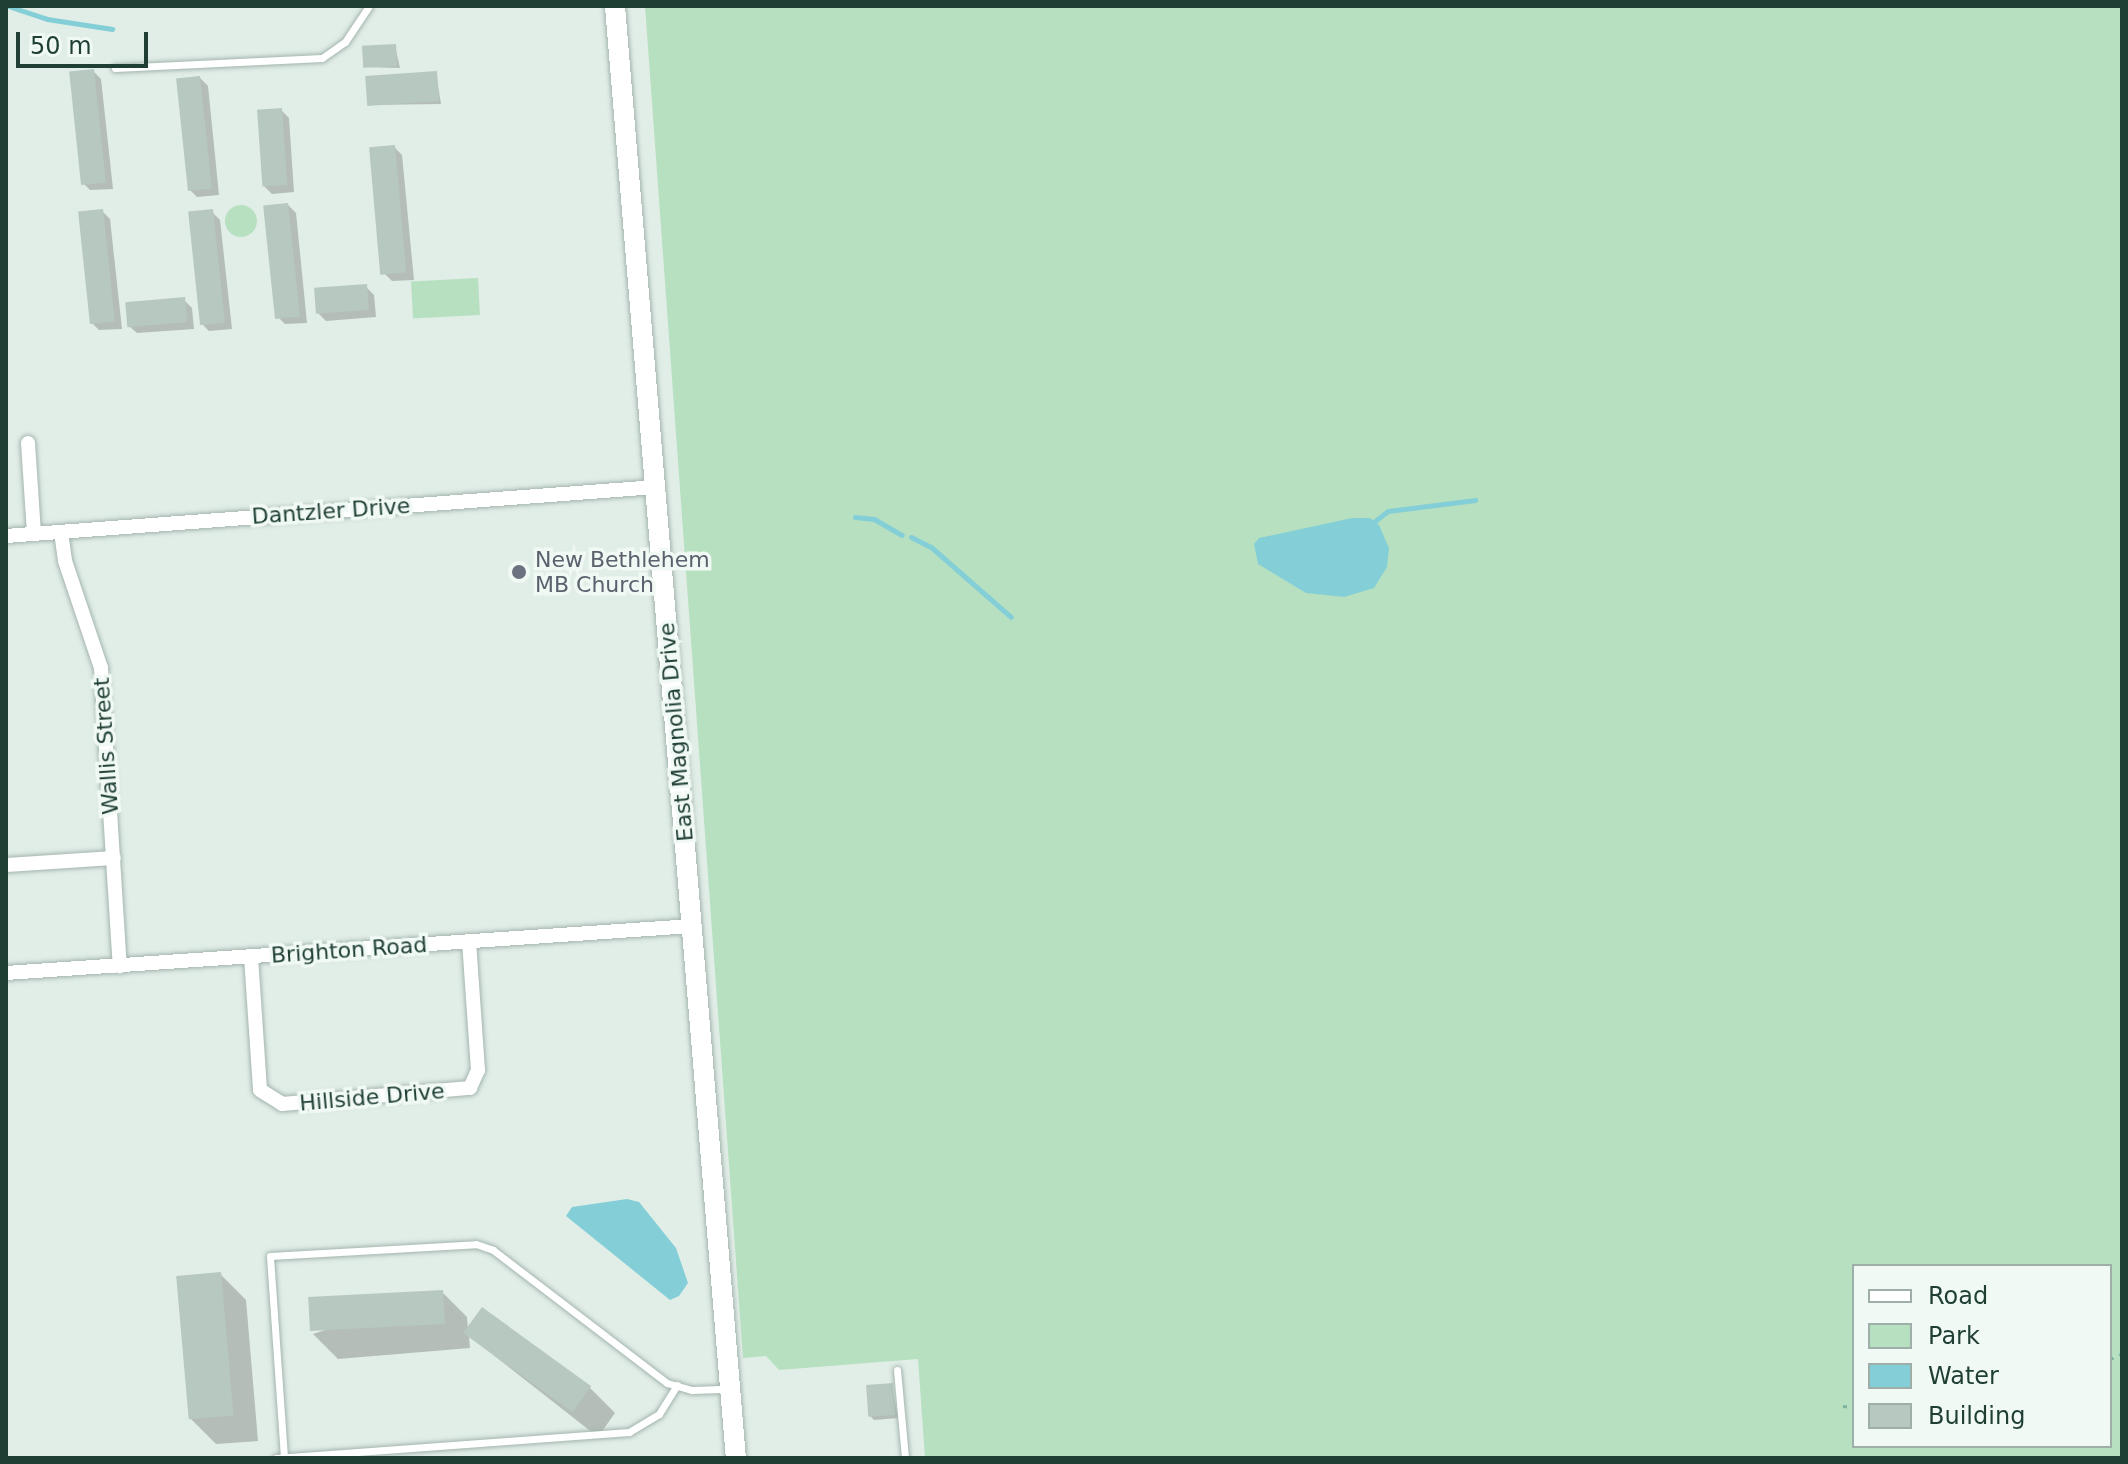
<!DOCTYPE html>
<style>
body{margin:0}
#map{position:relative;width:2128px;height:1464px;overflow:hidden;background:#e1ede7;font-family:"DejaVu Sans",sans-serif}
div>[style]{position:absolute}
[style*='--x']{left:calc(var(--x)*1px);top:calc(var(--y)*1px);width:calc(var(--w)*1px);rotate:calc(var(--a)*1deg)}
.green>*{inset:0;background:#b7e0c0;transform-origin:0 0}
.round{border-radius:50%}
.water>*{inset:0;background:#84cfd7}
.shadow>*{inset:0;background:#0003}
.stream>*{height:5px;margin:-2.5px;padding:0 2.5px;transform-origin:2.5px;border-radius:2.5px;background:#84cfd7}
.building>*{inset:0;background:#b6c8bf;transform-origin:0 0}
.path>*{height:3px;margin-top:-1.5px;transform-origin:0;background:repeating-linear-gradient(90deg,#7eb39f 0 4px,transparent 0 10px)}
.roads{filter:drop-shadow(0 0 2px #a3b5ae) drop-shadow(0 0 2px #a3b5ae)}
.lane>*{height:7px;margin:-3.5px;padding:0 3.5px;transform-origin:3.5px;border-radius:3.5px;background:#fff}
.street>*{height:14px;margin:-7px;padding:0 7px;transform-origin:7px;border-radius:7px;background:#fff}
.secondary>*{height:20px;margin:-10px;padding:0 10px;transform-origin:10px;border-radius:10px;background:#fff}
.dots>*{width:22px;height:22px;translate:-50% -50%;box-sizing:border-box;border:4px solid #f1f9f5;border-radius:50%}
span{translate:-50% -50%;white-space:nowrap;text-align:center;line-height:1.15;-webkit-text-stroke:7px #f1f9f5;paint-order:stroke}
.street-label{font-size:22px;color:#1f3f34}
.worship-label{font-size:22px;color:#5b616d}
.left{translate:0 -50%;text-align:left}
.frame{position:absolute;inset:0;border:8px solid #1f3f34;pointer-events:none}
.legend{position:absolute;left:1852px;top:1264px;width:260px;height:184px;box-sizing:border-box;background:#f1f9f5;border:2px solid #9dafa8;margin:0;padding:10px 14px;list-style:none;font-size:24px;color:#1f3f34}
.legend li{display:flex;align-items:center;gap:16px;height:40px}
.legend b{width:40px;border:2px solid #9dafa8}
.scale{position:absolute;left:16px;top:32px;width:132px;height:36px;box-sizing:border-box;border:4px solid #1f3f34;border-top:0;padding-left:10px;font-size:24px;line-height:28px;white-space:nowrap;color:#1f3f34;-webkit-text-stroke:6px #f1f9f5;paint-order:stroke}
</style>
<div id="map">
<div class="green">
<div style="clip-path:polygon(evenodd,645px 6px,2122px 6px,2122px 1458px,925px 1458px,918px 1359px,779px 1370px,766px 1356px,743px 1358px,645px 6px,1854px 1266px,2110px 1266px,2110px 1446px,1854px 1446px,1854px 1266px)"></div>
<div class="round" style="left:225px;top:205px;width:32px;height:32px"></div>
<div style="left:478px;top:278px;width:37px;height:67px;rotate:87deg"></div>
</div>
<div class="water">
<div style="clip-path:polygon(1352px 518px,1370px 518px,1379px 525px,1389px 548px,1387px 567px,1374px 588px,1344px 597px,1306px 593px,1258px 564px,1254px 544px,1259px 538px)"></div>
<div style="clip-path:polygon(627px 1199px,639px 1202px,676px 1248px,688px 1283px,679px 1296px,670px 1300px,566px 1216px,572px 1207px)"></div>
</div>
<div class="shadow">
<div style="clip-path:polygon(395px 46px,400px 68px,366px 67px)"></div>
<div style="clip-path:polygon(93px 71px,101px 79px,113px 189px,90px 190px,82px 182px)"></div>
<div style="clip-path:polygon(436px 73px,441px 104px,369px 105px)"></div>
<div style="clip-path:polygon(200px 78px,208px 86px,219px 195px,197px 197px,189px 189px)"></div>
<div style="clip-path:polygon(281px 110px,289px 118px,294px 192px,272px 194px,264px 186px)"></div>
<div style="clip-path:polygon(394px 147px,402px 155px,414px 280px,392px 281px,384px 273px)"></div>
<div style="clip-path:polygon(288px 205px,296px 213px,307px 323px,285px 324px,277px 316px)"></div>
<div style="clip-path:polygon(102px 211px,110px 219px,122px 329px,99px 330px,91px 322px)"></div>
<div style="clip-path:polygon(212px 212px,220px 220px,232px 329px,209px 331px,201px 323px)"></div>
<div style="clip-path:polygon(366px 287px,374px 295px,376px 317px,326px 321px,318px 313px)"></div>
<div style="clip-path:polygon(184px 300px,192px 308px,194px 329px,137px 333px,129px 326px)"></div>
<div style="clip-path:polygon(220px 1274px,246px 1300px,258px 1441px,216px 1444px,191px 1419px)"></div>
<div style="clip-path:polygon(442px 1292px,467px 1317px,468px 1329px,590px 1388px,615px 1413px,598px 1437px,469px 1336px,470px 1348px,338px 1359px,313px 1334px)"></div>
<div style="clip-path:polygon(892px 1385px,898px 1418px,874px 1420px,870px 1416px)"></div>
</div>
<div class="stream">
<div style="--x:8;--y:6;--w:41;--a:18.4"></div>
<div style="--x:47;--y:19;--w:66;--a:8.7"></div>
<div style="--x:855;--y:517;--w:19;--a:6"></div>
<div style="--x:874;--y:519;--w:32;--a:30"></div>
<div style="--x:1375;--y:521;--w:16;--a:-38"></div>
<div style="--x:1388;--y:511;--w:88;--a:-7.2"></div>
<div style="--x:911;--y:537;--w:22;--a:27"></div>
<div style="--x:931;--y:547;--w:106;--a:41.2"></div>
</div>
<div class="building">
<div style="left:396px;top:44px;width:22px;height:34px;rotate:87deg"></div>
<div style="left:94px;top:69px;width:114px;height:25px;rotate:84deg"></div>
<div style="left:437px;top:71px;width:30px;height:72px;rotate:86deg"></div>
<div style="left:200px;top:76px;width:113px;height:24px;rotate:84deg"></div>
<div style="left:282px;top:108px;width:77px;height:25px;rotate:86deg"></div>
<div style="left:395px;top:145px;width:128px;height:26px;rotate:85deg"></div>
<div style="left:288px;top:203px;width:114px;height:25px;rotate:84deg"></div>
<div style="left:103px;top:209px;width:113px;height:25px;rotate:84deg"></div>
<div style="left:213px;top:209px;width:114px;height:25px;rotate:84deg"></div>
<div style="left:367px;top:284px;width:26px;height:53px;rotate:86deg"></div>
<div style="left:185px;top:297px;width:25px;height:60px;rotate:85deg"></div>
<div style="left:221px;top:1272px;width:144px;height:45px;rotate:85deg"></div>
<div style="left:443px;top:1290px;width:34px;height:135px;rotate:87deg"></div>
<div style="left:482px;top:1307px;width:135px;height:32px;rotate:36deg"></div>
<div style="left:893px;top:1383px;width:32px;height:27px;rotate:86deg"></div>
</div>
<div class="path">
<div style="--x:2110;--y:1359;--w:13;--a:-23"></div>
<div style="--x:1843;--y:1406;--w:11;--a:5"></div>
</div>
<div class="roads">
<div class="lane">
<div style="--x:115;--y:68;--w:207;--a:-2.8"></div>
<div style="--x:322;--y:58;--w:28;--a:-35"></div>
<div style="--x:345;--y:42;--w:43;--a:-56.3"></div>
<div style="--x:897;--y:1370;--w:88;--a:84.8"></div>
<div style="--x:284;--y:1457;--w:201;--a:-94"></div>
<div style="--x:270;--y:1256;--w:206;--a:-3.3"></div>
<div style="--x:476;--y:1244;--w:18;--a:19"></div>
<div style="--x:493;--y:1250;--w:219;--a:37.4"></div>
<div style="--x:667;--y:1383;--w:26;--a:16"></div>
<div style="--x:692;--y:1390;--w:36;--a:-2"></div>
<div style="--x:276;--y:1458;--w:354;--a:-4.2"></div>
<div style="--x:629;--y:1432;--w:35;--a:-31"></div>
<div style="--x:659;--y:1414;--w:34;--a:-58"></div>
</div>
<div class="street">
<div style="--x:28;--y:443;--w:91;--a:86.2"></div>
<div style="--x:61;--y:532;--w:29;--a:82"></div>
<div style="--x:65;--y:561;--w:113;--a:71.4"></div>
<div style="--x:101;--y:668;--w:299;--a:86.4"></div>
<div style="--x:6;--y:536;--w:652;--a:-4.31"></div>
<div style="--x:6;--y:865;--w:108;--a:-3.7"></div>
<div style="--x:251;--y:957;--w:133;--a:86.1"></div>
<div style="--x:260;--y:1090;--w:26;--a:32"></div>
<div style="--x:282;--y:1104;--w:189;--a:-4.9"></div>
<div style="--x:470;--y:1088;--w:20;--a:-66"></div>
<div style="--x:478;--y:1070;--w:128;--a:-94"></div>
<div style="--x:6;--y:973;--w:688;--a:-3.92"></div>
</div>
<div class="secondary">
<div style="--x:615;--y:6;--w:1457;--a:85.24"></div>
</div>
</div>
<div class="dots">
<div style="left:519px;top:572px;background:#6b7280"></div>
</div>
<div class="street-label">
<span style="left:331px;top:511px;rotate:-4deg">Dantzler Drive</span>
<span style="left:676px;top:732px;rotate:-95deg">East Magnolia Drive</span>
<span style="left:106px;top:746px;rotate:-94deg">Wallis Street</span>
<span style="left:349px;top:950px;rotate:-4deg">Brighton Road</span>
<span style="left:372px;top:1097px;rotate:-5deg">Hillside Drive</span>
</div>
<div class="worship-label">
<span class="left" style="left:535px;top:572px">New Bethlehem<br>MB Church</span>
</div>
<div class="frame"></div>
<ul class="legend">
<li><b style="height:10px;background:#fff"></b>Road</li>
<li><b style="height:22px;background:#b7e0c0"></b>Park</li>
<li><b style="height:22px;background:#84cfd7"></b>Water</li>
<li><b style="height:22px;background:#b6c8bf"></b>Building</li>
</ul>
<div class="scale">50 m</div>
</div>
